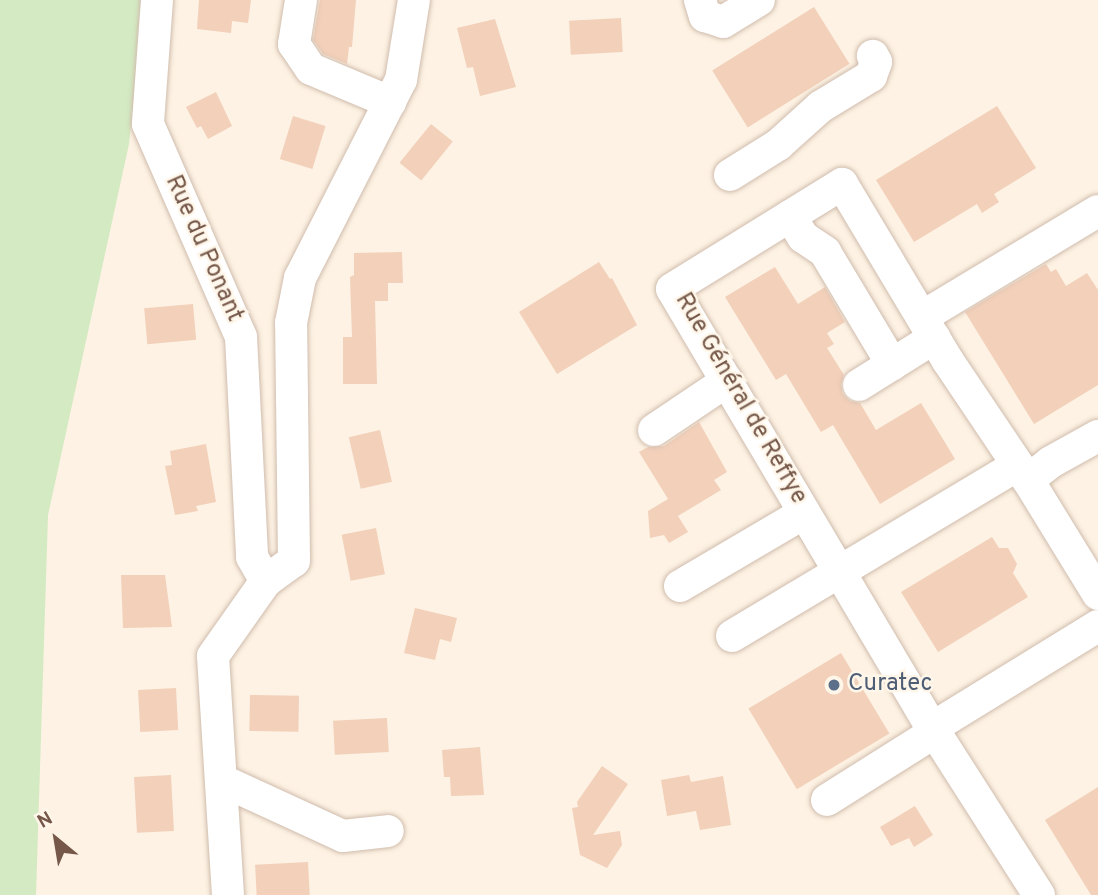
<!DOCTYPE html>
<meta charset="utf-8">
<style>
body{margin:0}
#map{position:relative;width:1098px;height:895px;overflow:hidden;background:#fdf2e3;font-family:Overpass,sans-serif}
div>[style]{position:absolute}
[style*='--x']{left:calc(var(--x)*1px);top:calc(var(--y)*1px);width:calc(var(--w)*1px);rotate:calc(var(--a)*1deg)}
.green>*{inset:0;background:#d3eac2}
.building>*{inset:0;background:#f2d0ba;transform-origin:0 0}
.roads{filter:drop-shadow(0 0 2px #d0bcad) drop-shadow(0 0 2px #d0bcad)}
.minor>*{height:32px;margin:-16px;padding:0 16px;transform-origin:16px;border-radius:16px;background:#fff}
.dots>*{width:19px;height:19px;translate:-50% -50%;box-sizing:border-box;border:4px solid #fff6ea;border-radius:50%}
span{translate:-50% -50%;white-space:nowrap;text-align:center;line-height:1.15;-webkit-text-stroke:5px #fff6ea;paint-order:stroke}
.street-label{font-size:24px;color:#755849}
.service-label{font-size:24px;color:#4e5e75}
.left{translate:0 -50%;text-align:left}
.north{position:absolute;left:21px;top:804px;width:70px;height:70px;-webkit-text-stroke:5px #fff6ea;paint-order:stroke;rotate:330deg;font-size:19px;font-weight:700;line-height:28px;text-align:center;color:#755849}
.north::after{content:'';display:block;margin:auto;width:24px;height:32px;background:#755849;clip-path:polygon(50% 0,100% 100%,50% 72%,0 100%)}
</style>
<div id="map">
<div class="green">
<div style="clip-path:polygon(0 0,145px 0,129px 144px,48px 515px,36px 895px,0 895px)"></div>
</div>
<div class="building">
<div style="clip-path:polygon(199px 0,251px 0,248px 23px,232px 21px,231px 33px,197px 29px)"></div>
<div style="clip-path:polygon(320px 0,356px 0,352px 47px,349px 47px,347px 64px,323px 54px,313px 40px)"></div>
<div style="left:814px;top:7px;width:67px;height:120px;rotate:58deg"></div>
<div style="left:621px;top:18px;width:34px;height:52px;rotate:87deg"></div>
<div style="clip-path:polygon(495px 19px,516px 87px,480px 96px,473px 67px,467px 68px,457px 28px)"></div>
<div style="clip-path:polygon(216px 92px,232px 126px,208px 139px,201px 126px,197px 128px,186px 107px)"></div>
<div style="clip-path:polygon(997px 106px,1036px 168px,994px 194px,999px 202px,982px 213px,977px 204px,914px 242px,876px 180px)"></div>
<div style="left:293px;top:116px;width:34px;height:45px;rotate:17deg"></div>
<div style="left:431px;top:124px;width:28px;height:50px;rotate:39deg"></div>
<div style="clip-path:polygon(402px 252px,403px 283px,388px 283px,388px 301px,375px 301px,377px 384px,343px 384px,343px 337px,352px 337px,350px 277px,354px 275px,354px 253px)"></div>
<div style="clip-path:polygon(599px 262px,610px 279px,612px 278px,637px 325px,557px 374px,519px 312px)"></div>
<div style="clip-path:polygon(1046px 264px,1051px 272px,1056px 269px,1066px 286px,1087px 273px,1098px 290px,1098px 385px,1034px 424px,965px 312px)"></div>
<div style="clip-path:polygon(775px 267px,798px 304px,825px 287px,845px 322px,827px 333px,834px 344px,827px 348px,844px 375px,841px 385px,843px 394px,850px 401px,860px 403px,876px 430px,921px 403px,955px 459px,880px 504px,833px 425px,821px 432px,786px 374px,776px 380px,725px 297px)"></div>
<div style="left:193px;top:304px;width:36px;height:49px;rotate:85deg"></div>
<div style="clip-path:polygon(699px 422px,727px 472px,714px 480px,721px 490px,678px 516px,688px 532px,669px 543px,664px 535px,650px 538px,648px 511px,668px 499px,639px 452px,648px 447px,664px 446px)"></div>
<div style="left:380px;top:430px;width:53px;height:32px;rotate:77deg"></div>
<div style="clip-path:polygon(206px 444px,216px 502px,196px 506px,198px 511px,175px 515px,165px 466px,172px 465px,170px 451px)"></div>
<div style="left:376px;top:528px;width:47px;height:35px;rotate:79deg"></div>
<div style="clip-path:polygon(992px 537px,999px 548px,1008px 548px,1017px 564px,1013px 573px,1028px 597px,938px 652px,901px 592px)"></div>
<div style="clip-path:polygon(121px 575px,165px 575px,172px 627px,123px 628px)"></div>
<div style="clip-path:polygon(415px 608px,457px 618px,451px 642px,440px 639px,435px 660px,404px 653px)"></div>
<div style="left:841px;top:653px;width:94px;height:108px;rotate:59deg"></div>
<div style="left:176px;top:688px;width:42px;height:38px;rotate:87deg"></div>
<div style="left:250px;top:695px;width:49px;height:36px;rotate:1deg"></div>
<div style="left:387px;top:718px;width:34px;height:54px;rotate:87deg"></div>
<div style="clip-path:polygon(480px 747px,484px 795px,451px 796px,450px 777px,444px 777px,442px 750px)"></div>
<div style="clip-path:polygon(602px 766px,628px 784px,593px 835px,620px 831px,622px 845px,607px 868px,580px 855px,572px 808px,578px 807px,577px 802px)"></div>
<div style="left:171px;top:775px;width:56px;height:37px;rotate:87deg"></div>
<div style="clip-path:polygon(689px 775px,691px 782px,723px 776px,731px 825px,700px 830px,696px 811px,667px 816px,661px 780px)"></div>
<div style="clip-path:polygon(1098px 787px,1098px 895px,1091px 895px,1045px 820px)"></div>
<div style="clip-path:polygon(915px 806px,933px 835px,914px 847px,909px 838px,891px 846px,880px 827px)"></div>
<div style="left:308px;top:862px;width:33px;height:53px;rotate:87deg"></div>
</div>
<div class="roads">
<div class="minor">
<div style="--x:157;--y:0;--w:124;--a:94.2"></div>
<div style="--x:148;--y:124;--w:232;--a:66.4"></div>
<div style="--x:241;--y:337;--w:220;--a:87.1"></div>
<div style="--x:252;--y:557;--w:28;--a:60"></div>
<div style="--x:301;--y:0;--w:45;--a:99"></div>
<div style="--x:294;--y:44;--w:30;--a:56"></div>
<div style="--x:311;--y:69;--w:86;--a:22.7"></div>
<div style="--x:700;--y:0;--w:17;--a:73"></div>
<div style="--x:705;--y:16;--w:19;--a:18"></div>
<div style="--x:723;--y:22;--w:42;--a:-31.4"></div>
<div style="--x:730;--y:175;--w:57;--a:-32"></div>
<div style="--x:778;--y:145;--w:57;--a:-42.1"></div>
<div style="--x:820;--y:107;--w:60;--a:-31.3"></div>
<div style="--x:871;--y:76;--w:15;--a:-70"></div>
<div style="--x:876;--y:62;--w:7;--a:-117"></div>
<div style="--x:790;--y:216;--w:25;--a:58"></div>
<div style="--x:803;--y:237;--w:27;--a:34"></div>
<div style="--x:825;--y:252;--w:131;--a:59.1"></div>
<div style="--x:922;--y:317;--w:205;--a:-31.1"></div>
<div style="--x:859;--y:385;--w:89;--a:-32.1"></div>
<div style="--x:654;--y:430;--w:88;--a:-33.9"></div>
<div style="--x:1028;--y:480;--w:29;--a:-38"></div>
<div style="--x:1051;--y:462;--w:54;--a:-29"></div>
<div style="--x:680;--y:586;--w:144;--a:-30.5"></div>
<div style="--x:732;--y:636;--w:333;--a:-30.9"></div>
<div style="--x:932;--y:728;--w:195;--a:-31.6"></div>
<div style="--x:221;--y:780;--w:134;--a:24.7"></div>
<div style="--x:343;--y:836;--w:45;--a:-6.3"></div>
<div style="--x:827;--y:800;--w:128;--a:-32.2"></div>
<div style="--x:228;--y:895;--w:239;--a:-93.6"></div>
<div style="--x:213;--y:656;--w:92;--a:-54.8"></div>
<div style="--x:266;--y:581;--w:34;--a:-36"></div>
<div style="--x:294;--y:561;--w:238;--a:-90.7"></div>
<div style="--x:291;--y:323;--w:46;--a:-78.7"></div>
<div style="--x:300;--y:278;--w:222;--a:-63"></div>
<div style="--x:401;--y:80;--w:81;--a:-80.8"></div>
<div style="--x:1039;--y:895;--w:198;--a:-122.6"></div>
<div style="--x:932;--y:728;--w:510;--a:-120.64"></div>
<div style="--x:672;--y:289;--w:200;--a:-31.7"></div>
<div style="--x:842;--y:184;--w:206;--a:59.1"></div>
<div style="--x:948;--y:361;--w:143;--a:56.1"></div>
<div style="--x:1028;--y:480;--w:134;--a:58.4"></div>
</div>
</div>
<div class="dots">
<div style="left:834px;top:685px;background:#5c6f8a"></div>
</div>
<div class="street-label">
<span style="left:203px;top:249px;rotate:66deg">Rue du Ponant</span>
<span style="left:740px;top:399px;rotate:60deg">Rue Général de Reffye</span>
</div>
<div class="service-label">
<span class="left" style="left:848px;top:685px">Curatec</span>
</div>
<div class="north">N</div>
</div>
